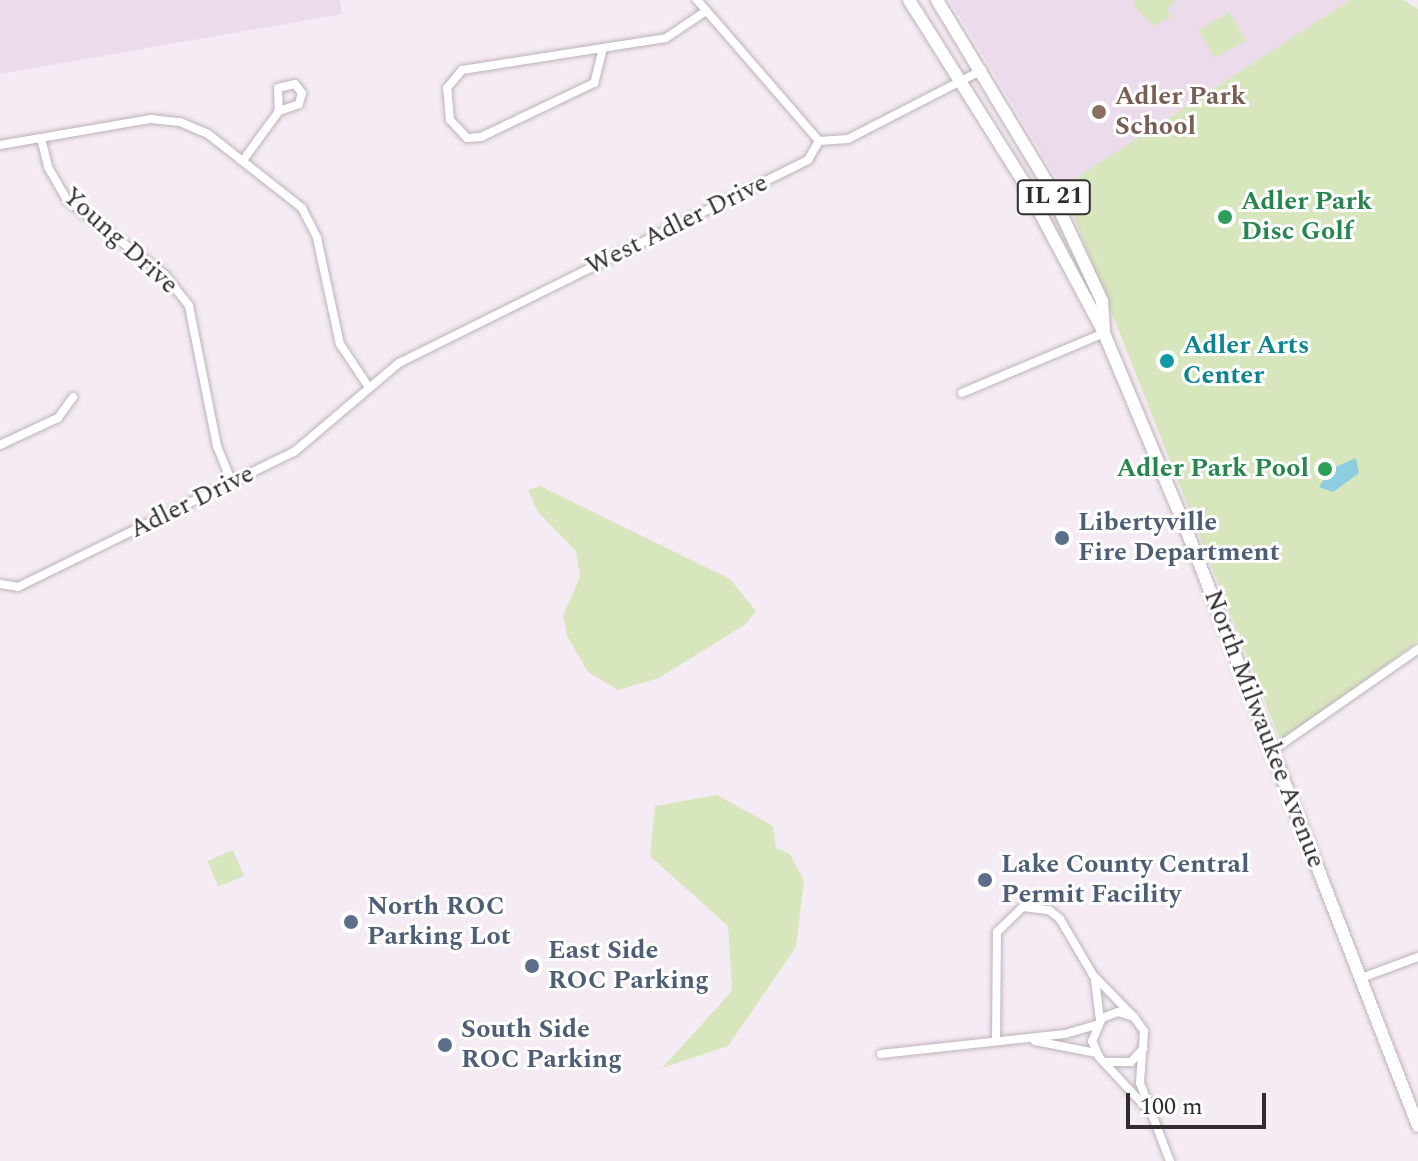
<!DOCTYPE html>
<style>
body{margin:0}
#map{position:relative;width:1418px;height:1161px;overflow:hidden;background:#f5ebf4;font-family:Spectral,serif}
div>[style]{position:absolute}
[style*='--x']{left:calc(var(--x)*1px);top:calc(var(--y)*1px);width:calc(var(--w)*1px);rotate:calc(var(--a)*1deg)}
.built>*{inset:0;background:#ecdceb}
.green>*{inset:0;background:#d8e6bd;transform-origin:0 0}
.water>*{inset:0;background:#8ccddf}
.roads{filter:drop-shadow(0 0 2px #bcb2bb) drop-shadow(0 0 2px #bcb2bb)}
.street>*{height:8px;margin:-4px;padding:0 4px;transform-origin:4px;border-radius:4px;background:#fff}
.primary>*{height:12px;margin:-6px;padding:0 6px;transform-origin:6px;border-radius:6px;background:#fff}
.dots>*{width:22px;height:22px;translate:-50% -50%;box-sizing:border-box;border:4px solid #fff;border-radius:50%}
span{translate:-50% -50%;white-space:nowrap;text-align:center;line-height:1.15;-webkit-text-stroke:6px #fff;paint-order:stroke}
.shield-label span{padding:2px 6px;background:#fff;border:2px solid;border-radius:6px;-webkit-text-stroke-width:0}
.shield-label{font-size:24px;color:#302c2f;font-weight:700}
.education-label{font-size:26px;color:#785e54;font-weight:700}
.left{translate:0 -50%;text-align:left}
.leisure-label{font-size:26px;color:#27864d;font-weight:700}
.right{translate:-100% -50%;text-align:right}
.street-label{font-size:26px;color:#302c2f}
.culture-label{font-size:26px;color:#0d838f;font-weight:700}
.service-label{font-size:26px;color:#4e5e75;font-weight:700}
.scale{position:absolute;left:1126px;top:1093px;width:140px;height:36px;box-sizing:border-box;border:4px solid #302c2f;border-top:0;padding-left:10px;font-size:24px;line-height:28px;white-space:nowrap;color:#302c2f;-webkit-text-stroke:6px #fff;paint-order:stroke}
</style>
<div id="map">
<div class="built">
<div style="clip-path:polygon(0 0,340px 0,342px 14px,0 74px)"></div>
<div style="clip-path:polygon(950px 0,1350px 0,1062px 187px)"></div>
</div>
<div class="green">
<div style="clip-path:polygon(1135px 0,1173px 0,1175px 3px,1167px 9px,1171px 17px,1153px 26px,1134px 6px)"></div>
<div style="clip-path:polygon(1350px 0,1403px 0,1418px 9px,1418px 641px,1281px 742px,1062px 187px)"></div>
<div style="left:1230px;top:12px;width:33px;height:36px;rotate:61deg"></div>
<div style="clip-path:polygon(540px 486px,730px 579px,756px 611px,746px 624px,659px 678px,618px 690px,588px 672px,567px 636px,563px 615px,580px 577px,576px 551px,538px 512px,528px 490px)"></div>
<div style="clip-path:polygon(717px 795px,773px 826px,776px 848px,790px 854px,804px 881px,796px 947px,728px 1046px,662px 1068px,732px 991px,728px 926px,650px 856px,655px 806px)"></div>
<div style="left:233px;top:850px;width:28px;height:28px;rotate:67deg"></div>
</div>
<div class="water">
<div style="clip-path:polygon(1356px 458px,1359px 473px,1333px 492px,1319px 487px,1331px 469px)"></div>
</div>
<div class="roads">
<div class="street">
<div style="--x:697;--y:0;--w:186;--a:49.1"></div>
<div style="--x:603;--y:48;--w:36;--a:104"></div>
<div style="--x:594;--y:83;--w:125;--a:154.5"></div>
<div style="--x:481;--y:137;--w:14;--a:176"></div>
<div style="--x:467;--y:138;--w:25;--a:-133"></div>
<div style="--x:450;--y:120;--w:32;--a:-95"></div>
<div style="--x:447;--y:88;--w:23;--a:-50"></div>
<div style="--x:462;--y:70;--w:206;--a:-8.9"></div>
<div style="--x:666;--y:38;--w:48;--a:-34"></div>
<div style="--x:41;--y:138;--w:30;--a:76"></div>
<div style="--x:48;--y:167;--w:38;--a:60"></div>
<div style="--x:67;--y:200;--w:123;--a:37.4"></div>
<div style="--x:165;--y:275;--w:39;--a:52"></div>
<div style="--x:189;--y:306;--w:143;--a:78.7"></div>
<div style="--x:217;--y:446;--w:40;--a:68"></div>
<div style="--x:0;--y:145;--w:152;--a:-9.8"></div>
<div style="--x:150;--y:119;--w:30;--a:6"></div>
<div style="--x:180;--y:122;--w:30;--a:23"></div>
<div style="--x:208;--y:134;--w:120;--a:38.2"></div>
<div style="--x:302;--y:208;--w:34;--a:63"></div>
<div style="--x:317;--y:238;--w:108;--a:77.8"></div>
<div style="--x:340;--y:344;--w:50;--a:56.3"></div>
<div style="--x:244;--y:159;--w:59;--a:-53.9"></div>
<div style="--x:279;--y:111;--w:21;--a:-19"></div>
<div style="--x:299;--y:104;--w:11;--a:-75"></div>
<div style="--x:302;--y:93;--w:11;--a:-128"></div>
<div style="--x:295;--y:84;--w:17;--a:167"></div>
<div style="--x:278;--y:88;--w:23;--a:88"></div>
<div style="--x:962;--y:393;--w:154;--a:-22.9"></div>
<div style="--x:0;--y:445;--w:64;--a:-25"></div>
<div style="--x:58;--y:418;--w:26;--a:-54"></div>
<div style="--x:0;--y:584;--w:18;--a:9"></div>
<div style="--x:18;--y:587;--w:307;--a:-26.1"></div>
<div style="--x:294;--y:452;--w:138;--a:-40.3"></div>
<div style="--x:399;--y:363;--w:457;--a:-26.4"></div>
<div style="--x:808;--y:160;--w:22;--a:-60"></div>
<div style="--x:819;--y:141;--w:29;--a:-4"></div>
<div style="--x:848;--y:139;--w:151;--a:-27.2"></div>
<div style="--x:1272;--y:751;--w:178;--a:-34.9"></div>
<div style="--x:1361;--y:978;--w:61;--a:-20.2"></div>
<div style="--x:1095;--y:980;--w:40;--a:82.9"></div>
<div style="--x:996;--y:1041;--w:109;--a:-89.5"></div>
<div style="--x:997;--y:932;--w:36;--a:-44"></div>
<div style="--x:1023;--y:907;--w:26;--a:7"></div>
<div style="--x:1049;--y:910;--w:14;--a:39"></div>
<div style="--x:1060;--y:919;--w:65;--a:59.5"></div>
<div style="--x:1093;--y:975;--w:59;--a:45.7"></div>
<div style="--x:1035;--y:1041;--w:62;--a:11.1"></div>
<div style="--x:881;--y:1054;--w:185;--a:-6.2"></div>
<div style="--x:1065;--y:1034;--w:32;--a:-16"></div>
<div style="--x:1142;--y:1054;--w:29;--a:94"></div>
<div style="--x:1140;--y:1083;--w:84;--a:69"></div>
<div style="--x:1106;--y:1062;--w:25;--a:0"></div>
<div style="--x:1131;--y:1062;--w:18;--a:-47"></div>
<div style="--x:1143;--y:1049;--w:18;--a:-87"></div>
<div style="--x:1144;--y:1031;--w:17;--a:-126"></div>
<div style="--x:1134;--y:1017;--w:17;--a:-163"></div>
<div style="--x:1118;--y:1012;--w:17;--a:159"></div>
<div style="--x:1102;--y:1018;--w:25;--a:113"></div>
<div style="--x:1092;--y:1041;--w:17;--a:66"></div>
<div style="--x:1099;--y:1057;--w:78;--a:47.1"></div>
</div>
<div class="primary">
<div style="--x:909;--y:0;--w:214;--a:57.8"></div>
<div style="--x:1023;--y:181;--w:172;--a:61.9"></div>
<div style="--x:1104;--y:333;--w:218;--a:67.3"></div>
<div style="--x:1188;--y:534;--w:635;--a:68.77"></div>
<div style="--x:937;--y:0;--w:211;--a:58.9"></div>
<div style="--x:1046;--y:181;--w:132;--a:65"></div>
<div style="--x:1102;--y:301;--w:29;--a:86"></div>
</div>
</div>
<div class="dots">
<div style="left:1099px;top:112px;background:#8d6e63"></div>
<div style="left:1225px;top:217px;background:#2e9e5b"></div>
<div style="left:1167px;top:361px;background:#0f9aa8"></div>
<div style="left:1325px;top:469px;background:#2e9e5b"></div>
<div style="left:1062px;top:538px;background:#5c6f8a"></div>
<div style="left:985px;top:880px;background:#5c6f8a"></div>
<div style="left:351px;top:922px;background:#5c6f8a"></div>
<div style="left:532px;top:966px;background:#5c6f8a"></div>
<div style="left:445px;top:1045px;background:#5c6f8a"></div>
</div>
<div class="shield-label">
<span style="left:1054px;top:197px">IL 21</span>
</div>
<div class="education-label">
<span class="left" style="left:1115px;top:112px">Adler Park<br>School</span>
</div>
<div class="leisure-label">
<span class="left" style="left:1241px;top:217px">Adler Park<br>Disc Golf</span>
<span class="right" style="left:1309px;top:469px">Adler Park Pool</span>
</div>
<div class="street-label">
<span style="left:677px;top:225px;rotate:-26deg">West Adler Drive</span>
<span style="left:120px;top:241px;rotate:42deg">Young Drive</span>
<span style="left:192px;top:502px;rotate:-26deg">Adler Drive</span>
<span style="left:1264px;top:729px;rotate:69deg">North Milwaukee Avenue</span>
</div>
<div class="culture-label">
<span class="left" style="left:1183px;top:361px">Adler Arts<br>Center</span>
</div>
<div class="service-label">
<span class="left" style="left:1078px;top:538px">Libertyville<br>Fire Department</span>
<span class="left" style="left:1001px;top:880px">Lake County Central<br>Permit Facility</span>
<span class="left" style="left:367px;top:922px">North ROC<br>Parking Lot</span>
<span class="left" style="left:548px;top:966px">East Side<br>ROC Parking</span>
<span class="left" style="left:461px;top:1045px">South Side<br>ROC Parking</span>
</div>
<div class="scale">100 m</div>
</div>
